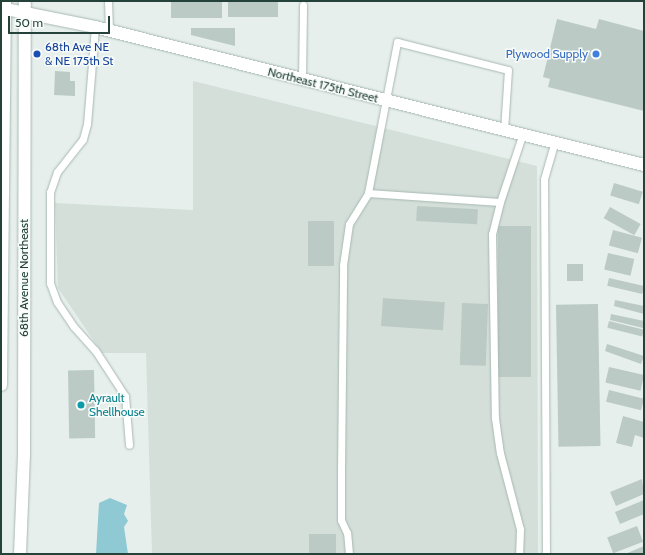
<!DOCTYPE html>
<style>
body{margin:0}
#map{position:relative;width:645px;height:555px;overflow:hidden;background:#e6efeb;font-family:Cabin,sans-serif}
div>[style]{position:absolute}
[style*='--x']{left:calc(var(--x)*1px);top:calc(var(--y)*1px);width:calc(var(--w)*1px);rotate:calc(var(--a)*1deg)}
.built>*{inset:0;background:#d4dfda}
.water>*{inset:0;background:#8ec9d4}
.building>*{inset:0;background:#bbcac4;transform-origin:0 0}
.roads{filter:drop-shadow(0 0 1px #a8b8b2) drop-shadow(0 0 1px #a8b8b2)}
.service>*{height:7px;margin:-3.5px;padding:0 3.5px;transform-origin:3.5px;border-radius:3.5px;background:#fff}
.tertiary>*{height:12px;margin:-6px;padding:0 6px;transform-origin:6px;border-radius:6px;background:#fff}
.secondary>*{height:12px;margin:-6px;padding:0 6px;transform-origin:6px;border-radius:6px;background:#fff}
.dots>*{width:11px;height:11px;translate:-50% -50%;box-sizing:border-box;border:2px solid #f7fbf9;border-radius:50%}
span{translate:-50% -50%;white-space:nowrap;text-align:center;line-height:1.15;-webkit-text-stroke:3px #f7fbf9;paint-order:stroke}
.transit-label{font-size:12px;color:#164399}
.left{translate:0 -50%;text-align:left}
.shop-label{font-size:12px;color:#366cbe}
.right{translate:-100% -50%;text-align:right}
.street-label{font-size:12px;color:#24423a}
.culture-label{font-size:12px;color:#0d838f}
.frame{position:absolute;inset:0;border:2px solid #24423a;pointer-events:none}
.scale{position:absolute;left:8px;top:16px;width:102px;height:18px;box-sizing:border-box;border:2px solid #24423a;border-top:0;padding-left:5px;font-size:12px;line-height:14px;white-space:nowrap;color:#24423a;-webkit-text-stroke:3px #f7fbf9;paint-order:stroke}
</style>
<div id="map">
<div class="built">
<div style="clip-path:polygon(193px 81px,537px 166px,538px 554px,152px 554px,146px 353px,102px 353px,58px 288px,55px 203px,193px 210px)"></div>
</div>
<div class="water">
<div style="clip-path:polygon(110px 498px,127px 505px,124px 514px,128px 521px,124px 527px,128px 554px,96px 554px,99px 503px)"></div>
</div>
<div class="building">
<div style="left:171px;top:1px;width:51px;height:17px"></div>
<div style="left:228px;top:1px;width:50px;height:16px"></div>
<div style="clip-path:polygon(557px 19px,596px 29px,599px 19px,644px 31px,644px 111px,548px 87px,550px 79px,543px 77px)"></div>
<div style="clip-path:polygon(191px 28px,235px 28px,235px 46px,191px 35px)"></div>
<div style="clip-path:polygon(55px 71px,70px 72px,70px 81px,75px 81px,75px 96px,54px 95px)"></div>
<div style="left:614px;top:183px;width:30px;height:13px;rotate:17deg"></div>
<div style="left:417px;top:206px;width:61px;height:15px;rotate:3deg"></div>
<div style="left:610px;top:207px;width:35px;height:13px;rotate:29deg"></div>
<div style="left:334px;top:221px;width:45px;height:26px;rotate:90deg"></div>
<div style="left:498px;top:226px;width:33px;height:151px"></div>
<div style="left:613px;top:230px;width:30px;height:16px;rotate:15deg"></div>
<div style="left:608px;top:253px;width:27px;height:17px;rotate:13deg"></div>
<div style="left:567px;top:264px;width:16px;height:17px"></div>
<div style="left:609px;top:278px;width:36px;height:8px;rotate:13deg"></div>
<div style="left:383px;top:298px;width:62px;height:28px;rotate:4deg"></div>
<div style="clip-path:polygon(615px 300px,644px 306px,644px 314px,614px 306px)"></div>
<div style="left:462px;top:303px;width:26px;height:62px;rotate:2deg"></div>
<div style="left:598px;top:304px;width:142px;height:42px;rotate:89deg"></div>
<div style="clip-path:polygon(611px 314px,644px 321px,643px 328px,610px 320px)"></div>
<div style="left:609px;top:321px;width:36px;height:7px;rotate:14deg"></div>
<div style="clip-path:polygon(607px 344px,644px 356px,641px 364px,605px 351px)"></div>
<div style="left:609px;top:367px;width:36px;height:16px;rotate:13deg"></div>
<div style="left:94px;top:370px;width:68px;height:26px;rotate:89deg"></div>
<div style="left:609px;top:390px;width:36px;height:12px;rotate:14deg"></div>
<div style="clip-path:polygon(623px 416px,644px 422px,644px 438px,635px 435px,632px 447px,616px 443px)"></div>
<div style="clip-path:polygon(642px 479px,644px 494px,616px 506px,610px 492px)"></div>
<div style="clip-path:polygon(644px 500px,644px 514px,620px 524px,615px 512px)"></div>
<div style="left:637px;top:526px;width:17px;height:32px;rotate:69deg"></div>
<div style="left:309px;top:534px;width:27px;height:20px"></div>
<div style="clip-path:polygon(644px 546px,644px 554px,625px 554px)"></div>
</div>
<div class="roads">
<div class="service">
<div style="--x:108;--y:1;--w:29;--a:88"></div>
<div style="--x:95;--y:27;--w:97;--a:94.7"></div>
<div style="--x:87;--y:124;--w:16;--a:105"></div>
<div style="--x:83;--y:139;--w:42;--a:128.2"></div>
<div style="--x:57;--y:172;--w:21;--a:109"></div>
<div style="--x:50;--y:192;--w:91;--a:90"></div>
<div style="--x:50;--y:283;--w:20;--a:70"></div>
<div style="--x:57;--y:302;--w:30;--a:56"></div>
<div style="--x:74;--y:327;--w:31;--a:48"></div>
<div style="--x:95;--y:350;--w:55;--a:56.9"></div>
<div style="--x:125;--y:396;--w:49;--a:85.3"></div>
<div style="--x:302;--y:80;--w:75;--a:-89.2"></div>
<div style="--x:368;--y:193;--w:154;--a:-79.1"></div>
<div style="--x:397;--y:42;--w:114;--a:14.2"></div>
<div style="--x:508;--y:70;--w:61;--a:93.8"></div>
<div style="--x:500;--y:202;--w:33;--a:104"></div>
<div style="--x:492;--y:234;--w:184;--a:89.1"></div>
<div style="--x:495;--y:418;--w:35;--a:82"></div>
<div style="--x:500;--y:453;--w:79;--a:75.3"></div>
<div style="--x:520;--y:529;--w:25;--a:92"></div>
<div style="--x:349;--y:554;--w:21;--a:-95"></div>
<div style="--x:347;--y:533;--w:14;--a:-115"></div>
<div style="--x:341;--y:520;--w:48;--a:-90"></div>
<div style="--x:341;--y:472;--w:207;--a:-89.4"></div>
<div style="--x:343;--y:265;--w:41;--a:-81.7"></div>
<div style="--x:349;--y:224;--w:36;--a:-58"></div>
<div style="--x:368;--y:193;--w:132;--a:3.9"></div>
<div style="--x:500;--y:202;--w:70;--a:-71.6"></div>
<div style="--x:546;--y:554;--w:375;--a:-90.3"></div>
<div style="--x:544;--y:179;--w:37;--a:-74"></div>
</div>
<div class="tertiary">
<div style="--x:1;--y:8;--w:96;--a:11.4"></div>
<div style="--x:95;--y:27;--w:566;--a:14.11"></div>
</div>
<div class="secondary">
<div style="--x:1;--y:385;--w:384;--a:-89.4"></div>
<div style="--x:20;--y:554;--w:100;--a:-87.7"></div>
<div style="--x:24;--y:454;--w:453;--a:-89.9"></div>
</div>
</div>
<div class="dots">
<div style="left:37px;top:54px;background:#1a4fb4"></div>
<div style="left:596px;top:54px;background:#3f7fe0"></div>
<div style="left:81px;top:405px;background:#0f9aa8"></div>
</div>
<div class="transit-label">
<span class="left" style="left:45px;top:54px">68th Ave NE<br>&amp; NE 175th St</span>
</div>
<div class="shop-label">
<span class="right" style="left:588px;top:54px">Plywood Supply</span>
</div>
<div class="street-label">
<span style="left:323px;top:85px;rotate:14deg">Northeast 175th Street</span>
<span style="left:24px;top:278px;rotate:-90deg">68th Avenue Northeast</span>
</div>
<div class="culture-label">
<span class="left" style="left:89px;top:405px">Ayrault<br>Shellhouse</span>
</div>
<div class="frame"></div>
<div class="scale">50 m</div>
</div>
